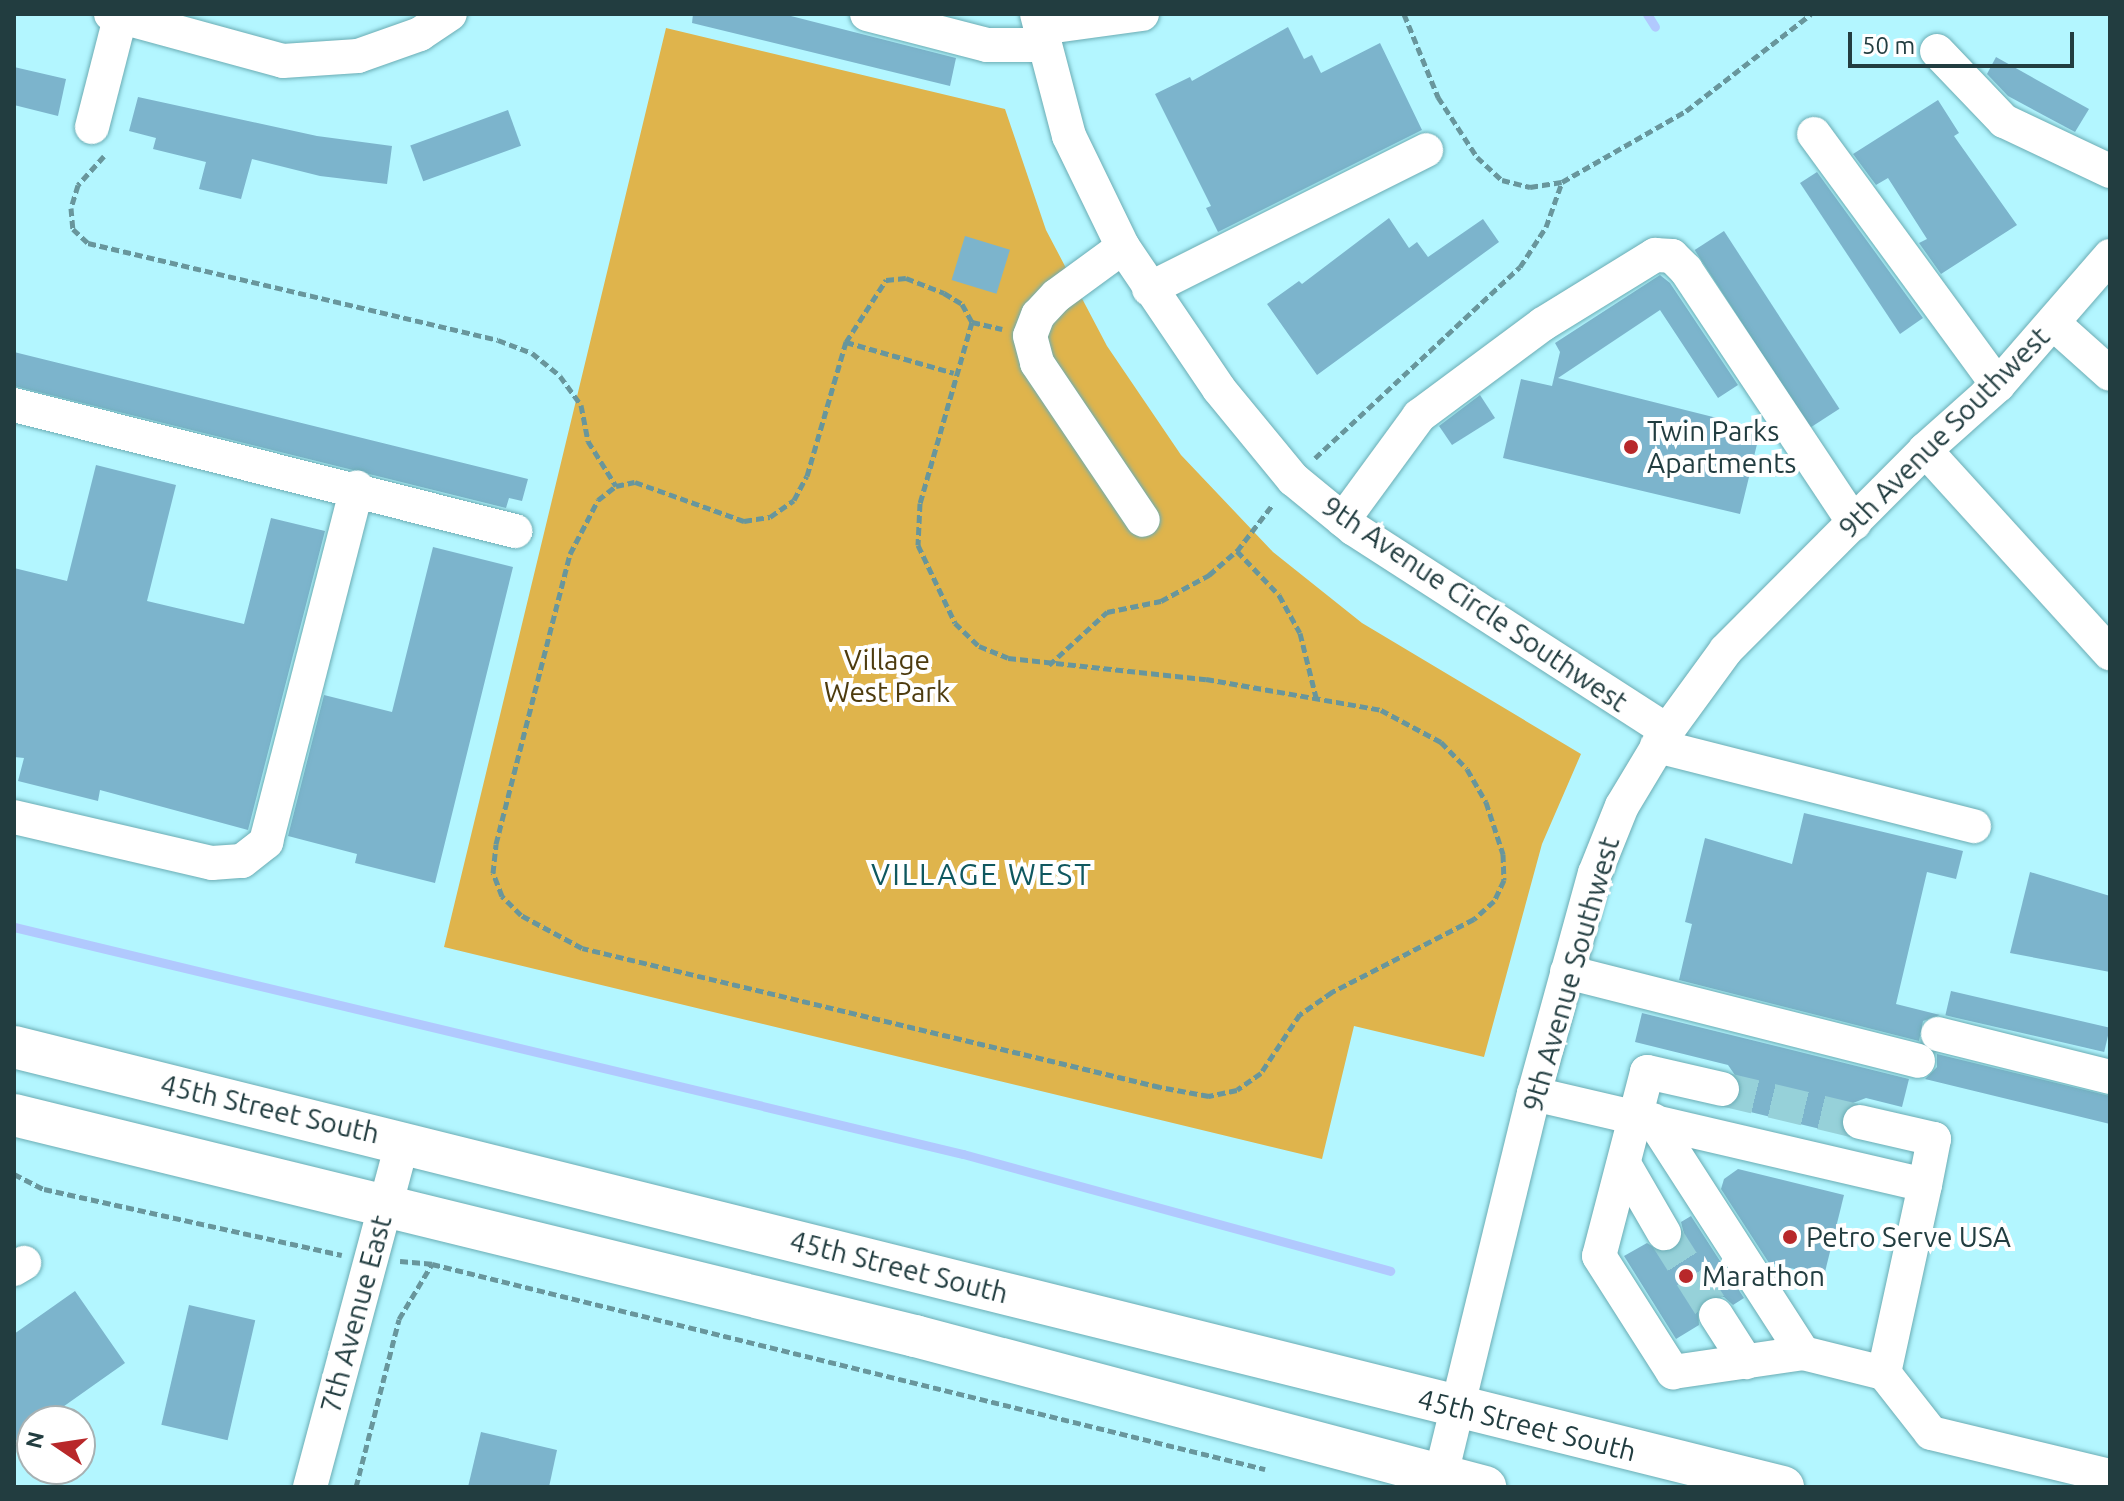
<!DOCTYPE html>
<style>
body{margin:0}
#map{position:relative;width:2124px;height:1501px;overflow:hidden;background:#b3f6ff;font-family:Ubuntu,sans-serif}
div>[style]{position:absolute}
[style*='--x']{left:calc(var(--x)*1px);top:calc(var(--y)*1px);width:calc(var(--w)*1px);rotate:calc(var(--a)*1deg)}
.green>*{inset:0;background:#dfb44c}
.stream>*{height:9px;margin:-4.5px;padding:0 4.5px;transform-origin:4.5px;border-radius:4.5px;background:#b1c9fe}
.building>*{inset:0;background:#7cb4cc;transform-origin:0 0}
.minor-tunnel>*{height:34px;margin-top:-17px;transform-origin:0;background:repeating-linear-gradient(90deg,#96d1d9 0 34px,transparent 0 51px)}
.path>*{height:5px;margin-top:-2.5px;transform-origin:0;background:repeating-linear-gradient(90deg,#68969c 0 8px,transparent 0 12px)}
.roads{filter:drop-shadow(0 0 2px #6bacb4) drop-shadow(0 0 2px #6bacb4)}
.minor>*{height:34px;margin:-17px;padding:0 17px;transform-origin:17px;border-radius:17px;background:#fff}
.major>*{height:42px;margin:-21px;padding:0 21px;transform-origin:21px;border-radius:21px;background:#fff}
.dots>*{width:22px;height:22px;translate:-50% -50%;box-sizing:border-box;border:4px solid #fff;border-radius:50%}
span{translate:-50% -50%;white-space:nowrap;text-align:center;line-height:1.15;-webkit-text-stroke:8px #fff;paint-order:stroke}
.poi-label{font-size:28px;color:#223d40}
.left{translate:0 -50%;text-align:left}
.street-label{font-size:28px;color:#223d40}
.park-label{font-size:28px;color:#4d3b0e}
.neighbourhood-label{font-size:30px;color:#0f5860;letter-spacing:2px}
.frame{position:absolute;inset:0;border:16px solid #223d40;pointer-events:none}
.north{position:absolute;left:16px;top:1405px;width:80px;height:80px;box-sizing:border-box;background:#fff;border:2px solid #a7b1b3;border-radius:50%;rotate:283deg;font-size:22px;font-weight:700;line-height:32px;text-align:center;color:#223d40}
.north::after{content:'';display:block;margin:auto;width:28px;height:36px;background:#b8282a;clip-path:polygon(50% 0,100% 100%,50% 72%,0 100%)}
.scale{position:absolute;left:1848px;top:32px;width:226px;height:36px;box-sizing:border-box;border:4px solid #223d40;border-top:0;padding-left:10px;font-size:24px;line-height:28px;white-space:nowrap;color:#223d40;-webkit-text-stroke:6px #fff;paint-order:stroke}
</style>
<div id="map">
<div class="green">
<div style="clip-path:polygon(666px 28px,1005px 109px,1046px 230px,1107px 346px,1181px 455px,1273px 552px,1362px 623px,1581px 754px,1542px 844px,1484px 1057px,1354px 1026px,1322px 1159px,444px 947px)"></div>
</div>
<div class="stream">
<div style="--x:1647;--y:14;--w:15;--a:58"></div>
<div style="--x:14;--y:927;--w:976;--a:13.45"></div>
<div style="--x:963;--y:1154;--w:443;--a:15.3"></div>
</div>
<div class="building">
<div style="clip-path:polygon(693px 14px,783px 14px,956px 58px,950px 86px,692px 23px)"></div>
<div style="clip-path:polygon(1288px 27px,1304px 59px,1312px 55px,1321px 73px,1380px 43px,1422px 130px,1218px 232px,1206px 208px,1211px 206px,1155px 94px,1190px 77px,1192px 81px)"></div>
<div style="clip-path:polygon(1996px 57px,2089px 109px,2075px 132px,2008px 96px,1987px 74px)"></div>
<div style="clip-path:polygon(14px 67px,66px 79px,58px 116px,14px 105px)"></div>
<div style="clip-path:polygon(138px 97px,317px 136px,392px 146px,387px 184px,320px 176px,252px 159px,241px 199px,199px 189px,206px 162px,153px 149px,156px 138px,129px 131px)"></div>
<div style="clip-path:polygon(1938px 100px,1959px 133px,1954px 136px,2017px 225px,1941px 274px,1919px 243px,1927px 239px,1888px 178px,1876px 185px,1853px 154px)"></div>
<div style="left:508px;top:110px;width:38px;height:104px;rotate:70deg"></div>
<div style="clip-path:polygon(1817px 172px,1923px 318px,1900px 334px,1800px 183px)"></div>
<div style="clip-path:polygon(1389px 218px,1409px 248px,1417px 242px,1428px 257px,1483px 219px,1499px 242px,1317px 375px,1267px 304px,1299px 281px,1302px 284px)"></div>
<div style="left:1724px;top:231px;width:212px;height:35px;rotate:57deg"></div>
<div style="left:965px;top:236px;width:47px;height:46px;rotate:17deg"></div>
<div style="clip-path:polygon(1660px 275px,1670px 283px,1738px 385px,1718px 398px,1660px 310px,1558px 378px,1729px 421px,1728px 428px,1759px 436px,1740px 514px,1503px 458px,1521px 379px,1552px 386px,1560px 352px,1555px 343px)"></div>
<div style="clip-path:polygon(14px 352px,528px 479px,522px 501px,509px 498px,506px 508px,14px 386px)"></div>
<div style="clip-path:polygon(1480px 395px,1495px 418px,1452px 445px,1439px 426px)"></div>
<div style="clip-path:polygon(96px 465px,176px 485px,147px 601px,244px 624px,271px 518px,325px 531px,248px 830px,100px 790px,98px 801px,18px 781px,24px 758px,14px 757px,14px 568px,67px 581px)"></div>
<div style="clip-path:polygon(433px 547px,513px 567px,435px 883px,355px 863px,357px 854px,288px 836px,324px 695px,392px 712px)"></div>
<div style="clip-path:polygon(1804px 813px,1963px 851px,1956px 879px,1927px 872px,1896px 1004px,1940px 1015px,1923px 1021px,1919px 1041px,1679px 980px,1692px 924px,1685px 922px,1705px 838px,1792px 864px)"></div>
<div style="clip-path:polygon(2030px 872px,2110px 896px,2110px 972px,2010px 953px)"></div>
<div style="left:1951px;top:991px;width:163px;height:25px;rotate:13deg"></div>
<div style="clip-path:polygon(1642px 1013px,1909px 1079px,1902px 1107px,1866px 1098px,1853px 1103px,1841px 1117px,1845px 1135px,1730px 1107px,1741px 1094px,1741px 1084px,1728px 1065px,1635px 1042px)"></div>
<div style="clip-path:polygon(1937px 1054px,2110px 1096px,2110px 1124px,1925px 1079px,1937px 1067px)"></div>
<div style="clip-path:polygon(1738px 1169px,1844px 1195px,1824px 1276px,1769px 1263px,1721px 1189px,1724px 1179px)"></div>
<div style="clip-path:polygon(1691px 1216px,1744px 1298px,1733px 1305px,1724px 1297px,1706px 1298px,1698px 1307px,1699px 1325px,1676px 1339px,1624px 1256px,1647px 1243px,1663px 1253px,1675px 1250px,1684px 1234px,1681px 1222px)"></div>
<div style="clip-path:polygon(75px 1291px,125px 1363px,43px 1421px,32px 1421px,32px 1429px,14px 1442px,14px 1334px)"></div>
<div style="left:189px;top:1305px;width:68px;height:123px;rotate:13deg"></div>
<div style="clip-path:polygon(481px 1432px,557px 1450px,549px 1487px,468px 1487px)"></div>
</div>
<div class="minor-tunnel">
<div style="--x:1722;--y:1089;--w:142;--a:13.4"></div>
<div style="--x:1664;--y:1233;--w:97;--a:57.6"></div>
</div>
<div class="path">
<div style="--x:1404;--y:14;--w:90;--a:67.7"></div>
<div style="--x:1438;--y:97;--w:72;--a:57"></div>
<div style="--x:1477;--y:157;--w:34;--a:43"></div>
<div style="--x:1502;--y:180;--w:29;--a:14"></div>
<div style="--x:1530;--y:187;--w:32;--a:-9"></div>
<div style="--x:1562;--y:182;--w:143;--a:-29.8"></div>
<div style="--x:1686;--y:111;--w:158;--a:-37.8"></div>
<div style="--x:104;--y:156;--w:39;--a:132"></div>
<div style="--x:78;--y:185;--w:24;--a:107"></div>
<div style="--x:71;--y:208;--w:21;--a:85"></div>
<div style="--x:73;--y:229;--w:21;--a:43"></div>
<div style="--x:88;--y:243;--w:421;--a:13.3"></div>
<div style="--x:498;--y:340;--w:36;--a:21"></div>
<div style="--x:532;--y:353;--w:36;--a:39"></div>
<div style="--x:560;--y:376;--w:36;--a:54"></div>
<div style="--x:581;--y:405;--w:37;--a:79"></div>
<div style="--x:588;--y:441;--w:53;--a:58.1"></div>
<div style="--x:972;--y:322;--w:188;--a:106"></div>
<div style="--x:920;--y:503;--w:42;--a:92.7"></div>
<div style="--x:918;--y:545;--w:86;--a:64.6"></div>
<div style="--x:955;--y:623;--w:33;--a:44"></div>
<div style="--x:979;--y:646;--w:31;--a:22"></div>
<div style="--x:1008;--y:658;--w:199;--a:6.1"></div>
<div style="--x:1206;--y:679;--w:178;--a:10"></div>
<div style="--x:1381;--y:710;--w:68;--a:28.1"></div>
<div style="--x:1441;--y:742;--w:37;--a:46"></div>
<div style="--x:1467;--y:769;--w:38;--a:60"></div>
<div style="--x:1486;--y:802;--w:55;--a:71.9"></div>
<div style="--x:1503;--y:854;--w:26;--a:88"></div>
<div style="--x:1504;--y:880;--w:23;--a:115"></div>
<div style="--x:1494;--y:901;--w:27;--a:138"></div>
<div style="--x:1474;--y:919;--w:160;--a:152.8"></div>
<div style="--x:1332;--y:992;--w:39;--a:145"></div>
<div style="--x:1300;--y:1014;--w:71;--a:123.5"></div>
<div style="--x:1261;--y:1073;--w:29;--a:145"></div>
<div style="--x:1237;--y:1090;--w:29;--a:168"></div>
<div style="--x:1209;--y:1096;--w:50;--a:-169.6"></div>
<div style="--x:1160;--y:1087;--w:594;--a:-166.48"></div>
<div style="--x:582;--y:948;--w:69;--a:-151.6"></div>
<div style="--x:521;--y:915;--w:27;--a:-135"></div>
<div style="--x:502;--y:896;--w:25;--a:-111"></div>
<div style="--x:493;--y:873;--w:29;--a:-84"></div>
<div style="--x:496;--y:844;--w:299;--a:-75.7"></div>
<div style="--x:570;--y:554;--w:61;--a:-62.6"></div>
<div style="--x:598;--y:500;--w:23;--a:-38"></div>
<div style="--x:616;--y:486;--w:19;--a:-12"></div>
<div style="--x:635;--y:482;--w:116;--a:19.7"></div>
<div style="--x:744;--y:521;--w:26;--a:-9"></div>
<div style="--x:770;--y:517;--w:29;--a:-35"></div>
<div style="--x:794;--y:500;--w:27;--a:-62"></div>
<div style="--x:807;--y:476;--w:140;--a:-73.8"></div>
<div style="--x:846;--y:342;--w:74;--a:-57.2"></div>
<div style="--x:886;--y:280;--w:20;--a:-6"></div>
<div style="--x:906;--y:278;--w:41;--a:21.5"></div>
<div style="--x:944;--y:293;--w:21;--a:31"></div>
<div style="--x:962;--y:304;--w:21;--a:61"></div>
<div style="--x:972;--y:322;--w:31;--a:13"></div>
<div style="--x:846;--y:342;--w:112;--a:16"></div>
<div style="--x:1315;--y:458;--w:280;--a:-43"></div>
<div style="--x:1520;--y:267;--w:48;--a:-57"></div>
<div style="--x:1546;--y:227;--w:48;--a:-70.4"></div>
<div style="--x:1237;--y:551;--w:61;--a:46.3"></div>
<div style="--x:1279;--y:595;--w:43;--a:61.1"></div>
<div style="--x:1300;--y:633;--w:70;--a:76"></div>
<div style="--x:1049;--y:665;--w:79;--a:-42.4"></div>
<div style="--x:1107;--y:612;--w:55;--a:-11.5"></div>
<div style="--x:1161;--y:601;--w:55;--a:-28.4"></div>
<div style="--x:1209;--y:575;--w:37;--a:-41"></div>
<div style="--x:1237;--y:551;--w:59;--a:-52.5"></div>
<div style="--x:14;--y:1174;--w:34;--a:27"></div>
<div style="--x:44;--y:1189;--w:305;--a:12.5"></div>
<div style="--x:400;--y:1261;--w:32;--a:5"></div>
<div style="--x:432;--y:1264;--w:858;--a:13.83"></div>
<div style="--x:356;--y:1487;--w:173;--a:-75.6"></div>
<div style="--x:399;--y:1319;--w:64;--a:-59"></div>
</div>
<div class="roads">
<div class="minor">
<div style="--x:111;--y:14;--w:178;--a:15.3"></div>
<div style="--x:283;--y:61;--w:75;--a:-3.8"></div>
<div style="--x:358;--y:56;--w:66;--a:-19.5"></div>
<div style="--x:420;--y:34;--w:36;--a:-34"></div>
<div style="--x:867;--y:14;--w:124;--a:14.5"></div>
<div style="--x:987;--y:45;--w:56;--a:0"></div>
<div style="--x:1037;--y:14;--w:126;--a:75.3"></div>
<div style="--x:1069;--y:136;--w:123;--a:64.1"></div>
<div style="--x:1123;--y:247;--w:171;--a:55.9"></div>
<div style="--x:1219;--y:389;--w:117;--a:50.6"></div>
<div style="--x:1293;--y:479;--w:79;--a:39.3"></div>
<div style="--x:1354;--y:529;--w:373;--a:32.8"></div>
<div style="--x:1040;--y:28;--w:103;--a:-7.8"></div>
<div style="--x:1937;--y:51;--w:97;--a:46.3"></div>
<div style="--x:2004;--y:121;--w:117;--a:25.3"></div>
<div style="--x:92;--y:127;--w:117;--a:-75.6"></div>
<div style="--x:1814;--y:134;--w:311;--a:53.8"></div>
<div style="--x:1123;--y:247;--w:83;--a:143.8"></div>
<div style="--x:1056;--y:296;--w:26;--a:133"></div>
<div style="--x:1038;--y:315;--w:22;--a:111"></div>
<div style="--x:1030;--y:336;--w:28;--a:75"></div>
<div style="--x:1037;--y:363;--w:189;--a:56"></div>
<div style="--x:1149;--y:289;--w:310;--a:-26.6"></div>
<div style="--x:2053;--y:323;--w:76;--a:41.8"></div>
<div style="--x:14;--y:405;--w:517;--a:14.12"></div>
<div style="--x:1925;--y:450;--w:275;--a:47.7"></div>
<div style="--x:1343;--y:520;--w:129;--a:-53.8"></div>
<div style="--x:1419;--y:416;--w:154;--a:-36.6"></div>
<div style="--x:1543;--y:324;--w:132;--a:-31.6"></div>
<div style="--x:1655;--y:255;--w:17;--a:3"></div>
<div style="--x:1672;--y:256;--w:20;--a:45"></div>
<div style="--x:1686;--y:270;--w:304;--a:56.4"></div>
<div style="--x:1657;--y:746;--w:327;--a:14.2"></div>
<div style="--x:14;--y:817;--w:203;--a:13.1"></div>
<div style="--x:212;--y:863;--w:30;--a:-4"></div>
<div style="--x:242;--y:861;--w:31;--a:-38"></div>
<div style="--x:266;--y:842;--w:366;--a:-75.6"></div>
<div style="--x:1567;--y:972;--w:362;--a:14.2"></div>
<div style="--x:1938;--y:1034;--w:177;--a:14"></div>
<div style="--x:1722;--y:1089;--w:77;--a:-167.2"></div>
<div style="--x:1647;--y:1072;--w:190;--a:104.6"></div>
<div style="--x:1599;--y:1256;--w:138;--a:57.5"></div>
<div style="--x:1673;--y:1372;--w:131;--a:-8.3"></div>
<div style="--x:1534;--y:1094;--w:401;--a:13.1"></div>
<div style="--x:1925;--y:1185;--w:192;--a:102.3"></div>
<div style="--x:1653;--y:1120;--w:277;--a:57.2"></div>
<div style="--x:1803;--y:1353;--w:83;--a:13.9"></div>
<div style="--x:1884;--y:1373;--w:76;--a:51.9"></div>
<div style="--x:1931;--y:1433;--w:184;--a:13.5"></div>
<div style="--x:1860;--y:1122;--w:76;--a:12.9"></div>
<div style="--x:1934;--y:1139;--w:47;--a:101.1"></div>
<div style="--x:1624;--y:1164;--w:80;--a:59.9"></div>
<div style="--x:14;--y:1269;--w:12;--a:-31"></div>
<div style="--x:1716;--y:1315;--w:56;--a:57.4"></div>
<div style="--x:310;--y:1487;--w:359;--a:-75"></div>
<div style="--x:1438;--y:1487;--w:405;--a:-76.3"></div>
<div style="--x:1534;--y:1094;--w:229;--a:-74.6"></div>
<div style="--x:1595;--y:873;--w:72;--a:-68.1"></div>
<div style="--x:1622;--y:806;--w:87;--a:-59"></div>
<div style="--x:1667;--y:731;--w:100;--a:-53.9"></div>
<div style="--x:1726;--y:650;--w:282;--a:-45.1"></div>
<div style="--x:1925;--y:450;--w:98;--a:-41.7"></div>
<div style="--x:1998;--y:385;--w:171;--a:-49"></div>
</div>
<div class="major">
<div style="--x:14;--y:1047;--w:1823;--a:13.97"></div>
<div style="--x:14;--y:1115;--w:928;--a:13.78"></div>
<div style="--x:915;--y:1336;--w:590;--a:14.84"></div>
</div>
</div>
<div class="dots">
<div style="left:1631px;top:447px;background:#b8282a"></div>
<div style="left:1790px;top:1237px;background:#b8282a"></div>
<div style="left:1686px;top:1276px;background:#b8282a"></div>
</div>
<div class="poi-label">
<span class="left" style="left:1647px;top:447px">Twin Parks<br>Apartments</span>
<span class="left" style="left:1806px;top:1237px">Petro Serve USA</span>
<span class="left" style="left:1702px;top:1276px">Marathon</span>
</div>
<div class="street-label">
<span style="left:1944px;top:432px;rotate:-45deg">9th Avenue Southwest</span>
<span style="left:1475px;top:604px;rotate:34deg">9th Avenue Circle Southwest</span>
<span style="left:1571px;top:974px;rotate:-74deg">9th Avenue Southwest</span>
<span style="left:270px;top:1109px;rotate:13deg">45th Street South</span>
<span style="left:899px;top:1267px;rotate:14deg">45th Street South</span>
<span style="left:356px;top:1314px;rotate:-75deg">7th Avenue East</span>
<span style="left:1527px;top:1425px;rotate:14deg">45th Street South</span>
</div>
<div class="park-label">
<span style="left:887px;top:676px">Village<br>West Park</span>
</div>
<div class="neighbourhood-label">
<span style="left:982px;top:874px">VILLAGE WEST</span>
</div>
<div class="frame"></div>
<div class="north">N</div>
<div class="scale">50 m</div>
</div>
